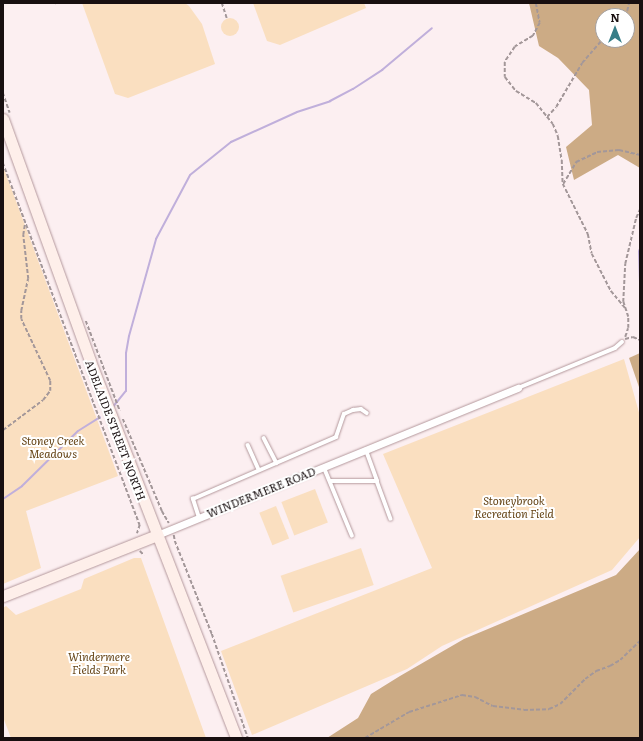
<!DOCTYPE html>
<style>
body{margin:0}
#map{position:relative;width:643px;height:741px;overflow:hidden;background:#fceff1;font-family:Literata,serif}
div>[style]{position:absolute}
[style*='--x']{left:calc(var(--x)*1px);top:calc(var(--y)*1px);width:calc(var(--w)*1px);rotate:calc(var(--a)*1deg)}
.green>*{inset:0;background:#fadfc0;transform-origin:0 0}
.round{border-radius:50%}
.forest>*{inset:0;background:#ccab85}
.water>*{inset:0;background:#c0afdb}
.stream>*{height:2px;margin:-1px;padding:0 1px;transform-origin:1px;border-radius:1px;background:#c0afdb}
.path>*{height:1.5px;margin-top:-0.75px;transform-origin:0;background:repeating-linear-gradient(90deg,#a39799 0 4px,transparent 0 6px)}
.roads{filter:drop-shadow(0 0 1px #b4989c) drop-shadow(0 0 1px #b4989c)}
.lane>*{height:3.5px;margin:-1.75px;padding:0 1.75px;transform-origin:1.75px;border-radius:1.75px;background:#fff}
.street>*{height:7px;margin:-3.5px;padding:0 3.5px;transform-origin:3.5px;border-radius:3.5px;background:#fff}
.secondary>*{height:11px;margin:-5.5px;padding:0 5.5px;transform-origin:5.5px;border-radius:5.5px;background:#feefea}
span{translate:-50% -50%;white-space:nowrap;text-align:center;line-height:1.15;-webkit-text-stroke:4px #fff;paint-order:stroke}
.street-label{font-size:11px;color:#180f10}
.park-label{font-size:11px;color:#664517;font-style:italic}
.frame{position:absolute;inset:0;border:4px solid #180f10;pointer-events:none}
.north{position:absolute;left:595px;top:8px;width:40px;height:40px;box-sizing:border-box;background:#fff;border:1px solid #a39f9f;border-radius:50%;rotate:0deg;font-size:11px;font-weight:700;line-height:16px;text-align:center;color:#180f10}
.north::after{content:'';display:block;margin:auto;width:14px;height:18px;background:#377e88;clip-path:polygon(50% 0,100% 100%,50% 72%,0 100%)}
</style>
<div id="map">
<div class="green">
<div style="clip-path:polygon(82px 3px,185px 3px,189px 6px,202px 24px,215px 64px,128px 98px,115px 94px)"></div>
<div style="clip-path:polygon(253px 3px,364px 3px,366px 8px,280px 45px,267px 41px)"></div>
<div class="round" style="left:221px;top:18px;width:18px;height:18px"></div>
<div style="clip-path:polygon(3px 166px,118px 476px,26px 511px,41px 568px,3px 584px)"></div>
<div style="clip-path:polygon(624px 359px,640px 416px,640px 537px,612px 570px,442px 646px,407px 669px,252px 735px,221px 651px,432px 568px,383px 454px)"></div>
<div style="left:315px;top:489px;width:36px;height:36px;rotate:69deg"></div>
<div style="left:276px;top:506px;width:35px;height:18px;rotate:68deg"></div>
<div style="left:361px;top:548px;width:39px;height:85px;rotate:71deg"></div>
<div style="clip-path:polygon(134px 558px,141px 558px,206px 738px,11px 738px,3px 717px,3px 608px,6px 606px,16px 615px,81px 589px,84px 579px)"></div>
</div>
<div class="forest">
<div style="clip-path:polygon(evenodd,529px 3px,640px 3px,640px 168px,618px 155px,574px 180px,566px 147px,592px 125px,589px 90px,558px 58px,539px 46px,529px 3px,603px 16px,627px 16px,627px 40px,603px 40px,603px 16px)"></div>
<div style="clip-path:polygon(640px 353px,640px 390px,629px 358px)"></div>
<div style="clip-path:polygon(640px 549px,640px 738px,327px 738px,358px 718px,371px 694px,400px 676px,464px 639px,616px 575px)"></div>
</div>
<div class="water">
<div style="clip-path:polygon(640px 246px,640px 315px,638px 251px)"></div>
</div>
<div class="stream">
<div style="--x:112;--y:408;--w:22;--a:-51"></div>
<div style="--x:126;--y:391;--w:38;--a:-90"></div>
<div style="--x:126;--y:353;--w:17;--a:-80"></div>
<div style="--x:129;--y:336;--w:101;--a:-74.4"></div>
<div style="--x:156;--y:239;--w:72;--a:-62"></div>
<div style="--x:190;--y:175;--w:53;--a:-38.8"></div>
<div style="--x:231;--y:142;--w:72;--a:-24.4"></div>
<div style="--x:297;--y:112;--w:35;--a:-18"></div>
<div style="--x:330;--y:101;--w:26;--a:-28"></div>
<div style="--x:353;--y:89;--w:35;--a:-33"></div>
<div style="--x:382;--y:70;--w:65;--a:-40"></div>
<div style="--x:3;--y:499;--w:23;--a:-34"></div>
<div style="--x:22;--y:486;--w:78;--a:-44.5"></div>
<div style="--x:78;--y:431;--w:26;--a:-32"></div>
</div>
<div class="path">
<div style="--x:222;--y:3;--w:16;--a:72"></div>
<div style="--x:536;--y:3;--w:20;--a:79"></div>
<div style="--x:540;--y:23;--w:15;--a:118"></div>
<div style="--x:533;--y:36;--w:21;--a:149"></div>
<div style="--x:515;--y:47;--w:18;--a:124"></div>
<div style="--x:505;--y:62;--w:15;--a:90"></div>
<div style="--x:505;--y:77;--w:18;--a:52"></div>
<div style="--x:516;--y:91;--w:23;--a:31"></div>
<div style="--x:536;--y:103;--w:27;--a:51"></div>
<div style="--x:553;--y:124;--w:13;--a:67"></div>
<div style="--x:558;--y:136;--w:24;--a:81"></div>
<div style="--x:562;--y:160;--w:24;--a:88"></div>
<div style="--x:563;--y:184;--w:56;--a:63.4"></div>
<div style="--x:588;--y:234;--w:20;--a:79"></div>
<div style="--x:592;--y:254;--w:42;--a:62.8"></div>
<div style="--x:611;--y:291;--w:23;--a:50"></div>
<div style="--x:54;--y:4;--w:1;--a:-45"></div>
<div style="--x:623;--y:16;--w:6;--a:-51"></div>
<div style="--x:627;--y:11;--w:8;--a:-76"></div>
<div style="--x:3;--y:93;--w:21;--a:71"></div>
<div style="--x:547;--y:117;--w:13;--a:-48"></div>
<div style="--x:556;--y:107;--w:51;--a:-59.4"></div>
<div style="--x:582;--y:63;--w:32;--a:-49"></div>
<div style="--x:3;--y:163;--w:387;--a:69.3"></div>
<div style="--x:140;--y:525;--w:9;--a:108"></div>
<div style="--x:563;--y:184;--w:26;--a:-59"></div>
<div style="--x:576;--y:162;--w:23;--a:-25"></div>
<div style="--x:597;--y:152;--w:22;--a:-5"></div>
<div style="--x:619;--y:150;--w:22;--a:13"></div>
<div style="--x:86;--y:321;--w:96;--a:69.3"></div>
<div style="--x:625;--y:337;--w:9;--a:-72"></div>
<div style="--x:628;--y:328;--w:11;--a:-90"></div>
<div style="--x:628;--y:317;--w:16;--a:-108"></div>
<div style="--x:623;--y:302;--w:38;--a:-87"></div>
<div style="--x:625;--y:264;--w:47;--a:-76.6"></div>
<div style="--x:636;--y:218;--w:10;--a:-66"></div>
<div style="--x:625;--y:339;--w:8;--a:-14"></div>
<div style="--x:633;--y:337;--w:8;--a:23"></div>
<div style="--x:123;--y:419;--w:100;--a:67"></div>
<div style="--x:162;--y:511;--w:14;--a:60"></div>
<div style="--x:3;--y:430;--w:50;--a:-36.9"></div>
<div style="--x:43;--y:400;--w:11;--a:-52"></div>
<div style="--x:50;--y:391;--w:10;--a:-90"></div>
<div style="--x:50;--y:381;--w:68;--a:-115.1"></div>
<div style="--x:21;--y:319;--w:8;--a:-90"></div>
<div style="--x:21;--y:311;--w:33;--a:-78"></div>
<div style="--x:28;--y:279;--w:44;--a:-96.5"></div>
<div style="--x:23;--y:235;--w:12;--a:-81"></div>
<div style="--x:174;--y:535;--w:6;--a:81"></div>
<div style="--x:175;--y:541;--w:100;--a:68.3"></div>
<div style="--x:212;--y:634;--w:110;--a:70.9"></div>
<div style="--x:140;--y:551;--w:6;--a:45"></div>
<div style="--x:365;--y:738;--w:51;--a:-30.6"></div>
<div style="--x:409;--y:712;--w:56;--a:-17.8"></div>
<div style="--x:462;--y:695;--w:13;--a:9"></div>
<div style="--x:475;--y:697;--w:20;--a:27"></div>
<div style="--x:493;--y:706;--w:31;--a:7"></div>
<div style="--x:524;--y:710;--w:25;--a:-2"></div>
<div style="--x:549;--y:709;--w:12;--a:-24"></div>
<div style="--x:560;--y:704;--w:35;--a:-45"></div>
<div style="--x:585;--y:679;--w:14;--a:-36"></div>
<div style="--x:596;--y:671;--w:15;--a:-20"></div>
<div style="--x:610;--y:666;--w:12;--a:-31"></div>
<div style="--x:620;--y:660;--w:28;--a:-44"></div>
</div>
<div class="roads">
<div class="lane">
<div style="--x:518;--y:388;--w:105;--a:-22.4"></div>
<div style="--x:615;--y:348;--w:9;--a:-41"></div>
<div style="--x:264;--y:438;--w:28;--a:63"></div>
<div style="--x:248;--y:445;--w:27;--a:66"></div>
<div style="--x:324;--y:467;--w:74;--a:67.6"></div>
<div style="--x:330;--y:481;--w:47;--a:0"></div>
<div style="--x:377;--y:481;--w:33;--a:-110"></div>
<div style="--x:377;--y:481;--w:40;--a:69.8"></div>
<div style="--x:199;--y:518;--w:20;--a:-108"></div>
<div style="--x:193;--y:499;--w:156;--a:-23.4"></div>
<div style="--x:336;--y:437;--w:24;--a:-71"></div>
<div style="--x:344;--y:414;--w:10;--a:-24"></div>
<div style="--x:353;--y:410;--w:8;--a:-7"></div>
<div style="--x:361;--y:409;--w:7;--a:34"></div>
</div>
<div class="street">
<div style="--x:157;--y:535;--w:390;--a:-22.2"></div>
</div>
<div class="secondary">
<div style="--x:3;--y:119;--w:257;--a:70.2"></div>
<div style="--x:90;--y:361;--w:404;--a:68.8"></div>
<div style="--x:3;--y:596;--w:166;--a:-21.6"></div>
</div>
</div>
<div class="street-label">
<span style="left:116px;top:430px;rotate:69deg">ADELAIDE STREET NORTH</span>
<span style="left:261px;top:492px;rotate:-22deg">WINDERMERE ROAD</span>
</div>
<div class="park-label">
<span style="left:53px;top:447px">Stoney Creek<br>Meadows</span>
<span style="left:514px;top:507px">Stoneybrook<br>Recreation Field</span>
<span style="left:99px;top:663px">Windermere<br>Fields Park</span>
</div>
<div class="frame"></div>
<div class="north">N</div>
</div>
